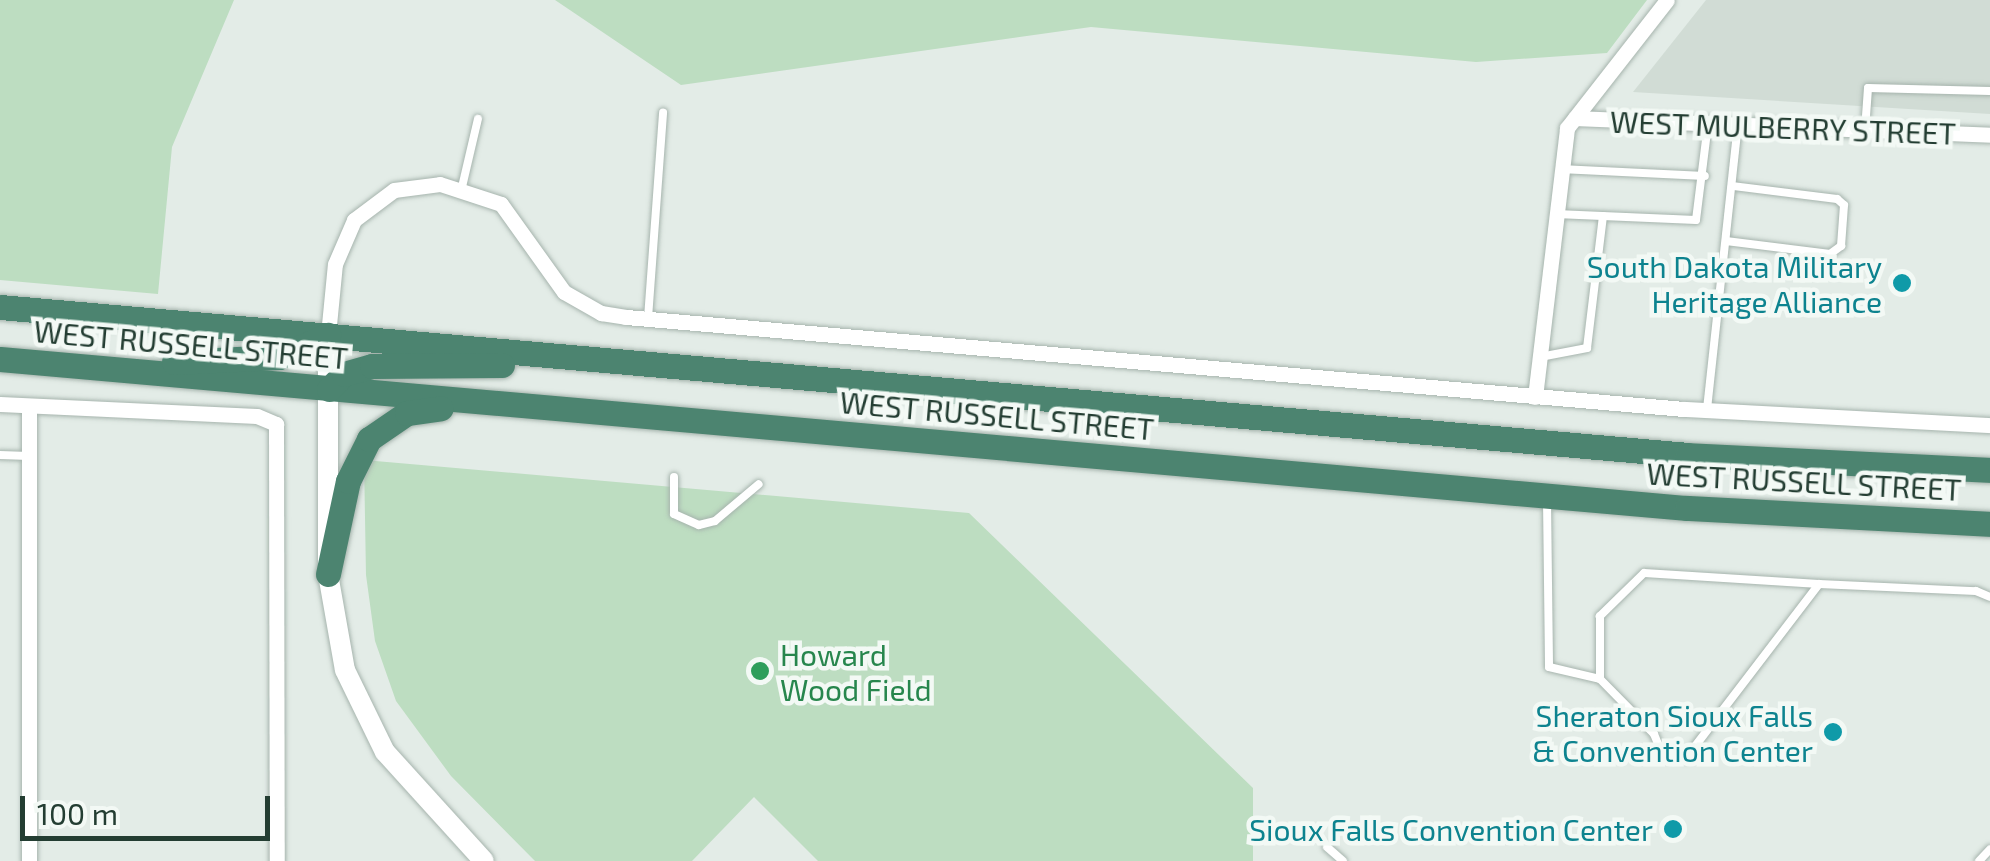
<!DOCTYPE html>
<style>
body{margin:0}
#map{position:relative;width:1990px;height:861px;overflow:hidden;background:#e3ece7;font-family:"Exo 2",sans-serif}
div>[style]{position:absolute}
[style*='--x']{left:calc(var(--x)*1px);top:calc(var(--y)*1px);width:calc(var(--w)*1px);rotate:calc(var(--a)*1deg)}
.built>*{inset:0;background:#d1dcd5}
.green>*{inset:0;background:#bdddc1}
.roads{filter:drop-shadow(0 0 2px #a6b4ad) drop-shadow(0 0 2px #a6b4ad)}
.service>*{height:8px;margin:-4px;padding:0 4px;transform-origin:4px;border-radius:4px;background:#fff}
.minor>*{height:15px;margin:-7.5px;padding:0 7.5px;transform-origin:7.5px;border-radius:7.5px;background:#fff}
.tertiary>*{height:20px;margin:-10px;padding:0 10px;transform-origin:10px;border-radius:10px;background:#fff}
.trunk>*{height:25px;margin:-12.5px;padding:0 12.5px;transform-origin:12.5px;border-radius:12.5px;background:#4c8470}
.dots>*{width:28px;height:28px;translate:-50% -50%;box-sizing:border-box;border:5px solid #f3f9f5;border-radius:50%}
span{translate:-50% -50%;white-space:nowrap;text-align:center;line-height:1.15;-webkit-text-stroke:9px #f3f9f5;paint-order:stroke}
.street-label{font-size:30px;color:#233d32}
.culture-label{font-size:30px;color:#0d838f}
.right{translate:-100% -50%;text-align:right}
.leisure-label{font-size:30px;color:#27864d}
.left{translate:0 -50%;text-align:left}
.scale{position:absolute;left:20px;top:796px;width:250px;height:45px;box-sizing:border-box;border:5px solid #233d32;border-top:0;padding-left:12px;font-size:30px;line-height:35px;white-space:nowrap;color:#233d32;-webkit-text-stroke:8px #f3f9f5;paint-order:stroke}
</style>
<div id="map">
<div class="built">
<div style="clip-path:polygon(1706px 0,1990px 0,1990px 114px,1633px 92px)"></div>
</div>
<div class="green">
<div style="clip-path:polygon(0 0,234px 0,172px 147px,158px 294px,0 280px)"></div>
<div style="clip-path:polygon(555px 0,1647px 0,1607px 53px,1476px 62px,1091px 27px,681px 85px)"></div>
<div style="clip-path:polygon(364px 460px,969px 513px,1253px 788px,1253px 861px,818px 861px,754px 797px,692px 861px,535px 861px,451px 776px,396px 701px,375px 641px,366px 575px)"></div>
</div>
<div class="roads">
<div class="service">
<div style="--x:1865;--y:130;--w:42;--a:-85.9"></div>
<div style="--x:1868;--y:88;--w:122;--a:1.4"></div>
<div style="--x:1560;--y:169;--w:145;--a:2.8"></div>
<div style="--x:462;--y:187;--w:70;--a:-76.8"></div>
<div style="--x:1556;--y:214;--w:140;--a:2.5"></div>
<div style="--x:1696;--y:220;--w:97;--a:-82.9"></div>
<div style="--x:1726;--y:241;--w:105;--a:7.1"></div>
<div style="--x:1830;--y:254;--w:14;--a:-36"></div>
<div style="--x:1841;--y:246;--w:41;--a:-85.8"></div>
<div style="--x:1844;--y:205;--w:9;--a:-139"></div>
<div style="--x:1837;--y:199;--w:106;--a:-172.9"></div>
<div style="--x:648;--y:318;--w:206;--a:-85.8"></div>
<div style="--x:1540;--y:357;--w:48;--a:-10.8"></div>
<div style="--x:1587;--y:348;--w:133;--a:-83.1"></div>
<div style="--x:1707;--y:409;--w:286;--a:-83.8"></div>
<div style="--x:0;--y:455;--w:29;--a:2"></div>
<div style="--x:674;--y:477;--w:37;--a:90"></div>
<div style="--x:674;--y:514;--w:27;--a:24"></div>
<div style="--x:699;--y:525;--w:16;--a:-14"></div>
<div style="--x:715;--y:521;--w:57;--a:-40.1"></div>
<div style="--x:1547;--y:500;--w:167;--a:89.3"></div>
<div style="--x:1549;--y:667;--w:52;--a:13.2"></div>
<div style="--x:1819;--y:584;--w:175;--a:-176.4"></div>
<div style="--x:1644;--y:573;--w:62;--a:135.7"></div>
<div style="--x:1600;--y:616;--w:63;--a:90"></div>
<div style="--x:1600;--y:679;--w:77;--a:45.5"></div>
<div style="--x:1654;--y:734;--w:16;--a:68"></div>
<div style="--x:1660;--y:749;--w:28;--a:19"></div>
<div style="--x:1686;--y:758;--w:219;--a:-52.6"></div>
<div style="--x:1819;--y:584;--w:157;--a:2.6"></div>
<div style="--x:1976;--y:591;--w:15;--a:23"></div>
<div style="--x:1327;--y:847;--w:21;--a:41"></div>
<div style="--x:1979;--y:861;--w:16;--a:-47"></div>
</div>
<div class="minor">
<div style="--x:1575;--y:118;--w:415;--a:2.3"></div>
<div style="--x:328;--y:335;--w:71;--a:-84.4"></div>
<div style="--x:335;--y:264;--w:48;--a:-66.6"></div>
<div style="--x:354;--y:220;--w:50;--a:-36.9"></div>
<div style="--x:394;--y:190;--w:46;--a:-7.4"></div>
<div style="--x:440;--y:184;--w:64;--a:18.2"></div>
<div style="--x:501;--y:204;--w:108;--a:54.4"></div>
<div style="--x:564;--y:292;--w:43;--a:29.6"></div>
<div style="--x:601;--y:313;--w:25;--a:9"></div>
<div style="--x:626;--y:317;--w:1062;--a:4.97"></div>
<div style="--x:1684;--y:409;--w:306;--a:3"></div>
<div style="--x:1535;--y:397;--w:271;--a:-83.2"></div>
<div style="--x:1567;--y:128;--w:162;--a:-52"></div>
<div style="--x:0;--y:404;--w:257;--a:2.7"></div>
<div style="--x:257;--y:416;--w:21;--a:23"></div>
<div style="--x:276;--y:424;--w:437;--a:89.9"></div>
<div style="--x:29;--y:861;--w:455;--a:-90"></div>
</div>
<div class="tertiary">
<div style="--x:328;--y:335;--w:239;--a:90"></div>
<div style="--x:328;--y:574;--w:97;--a:80"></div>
<div style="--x:345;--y:670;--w:91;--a:64"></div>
<div style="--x:385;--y:752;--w:147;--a:47.8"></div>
</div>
<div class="trunk">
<div style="--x:0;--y:307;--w:1693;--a:5.01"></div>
<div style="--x:1687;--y:455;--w:303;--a:2.8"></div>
<div style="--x:0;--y:359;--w:1694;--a:5.05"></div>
<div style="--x:1687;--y:508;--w:303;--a:3"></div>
<div style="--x:174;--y:362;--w:105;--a:-2.7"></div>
<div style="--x:279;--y:357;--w:54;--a:-24.2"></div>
<div style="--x:329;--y:389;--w:21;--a:-45"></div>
<div style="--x:344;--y:374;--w:29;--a:-16"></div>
<div style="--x:372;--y:366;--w:130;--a:-0.4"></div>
<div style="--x:328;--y:574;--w:95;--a:-77.9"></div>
<div style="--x:348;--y:481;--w:47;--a:-63.4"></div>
<div style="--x:369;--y:439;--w:46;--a:-34.4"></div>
<div style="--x:407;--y:413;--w:34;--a:-8"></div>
</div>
</div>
<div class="dots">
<div style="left:1902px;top:283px;background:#0f9aa8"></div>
<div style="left:760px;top:671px;background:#2e9e5b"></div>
<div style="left:1833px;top:732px;background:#0f9aa8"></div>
<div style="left:1673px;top:829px;background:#0f9aa8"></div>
</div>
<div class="street-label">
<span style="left:1783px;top:127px;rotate:2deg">WEST MULBERRY STREET</span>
<span style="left:191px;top:344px;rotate:5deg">WEST RUSSELL STREET</span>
<span style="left:997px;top:415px;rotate:5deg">WEST RUSSELL STREET</span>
<span style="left:1804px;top:481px;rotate:3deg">WEST RUSSELL STREET</span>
</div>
<div class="culture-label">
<span class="right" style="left:1882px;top:283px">South Dakota Military<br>Heritage Alliance</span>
<span class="right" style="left:1813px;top:732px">Sheraton Sioux Falls<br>&amp; Convention Center</span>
<span class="right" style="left:1653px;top:829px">Sioux Falls Convention Center</span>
</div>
<div class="leisure-label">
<span class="left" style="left:780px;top:671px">Howard<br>Wood Field</span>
</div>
<div class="scale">100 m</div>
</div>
